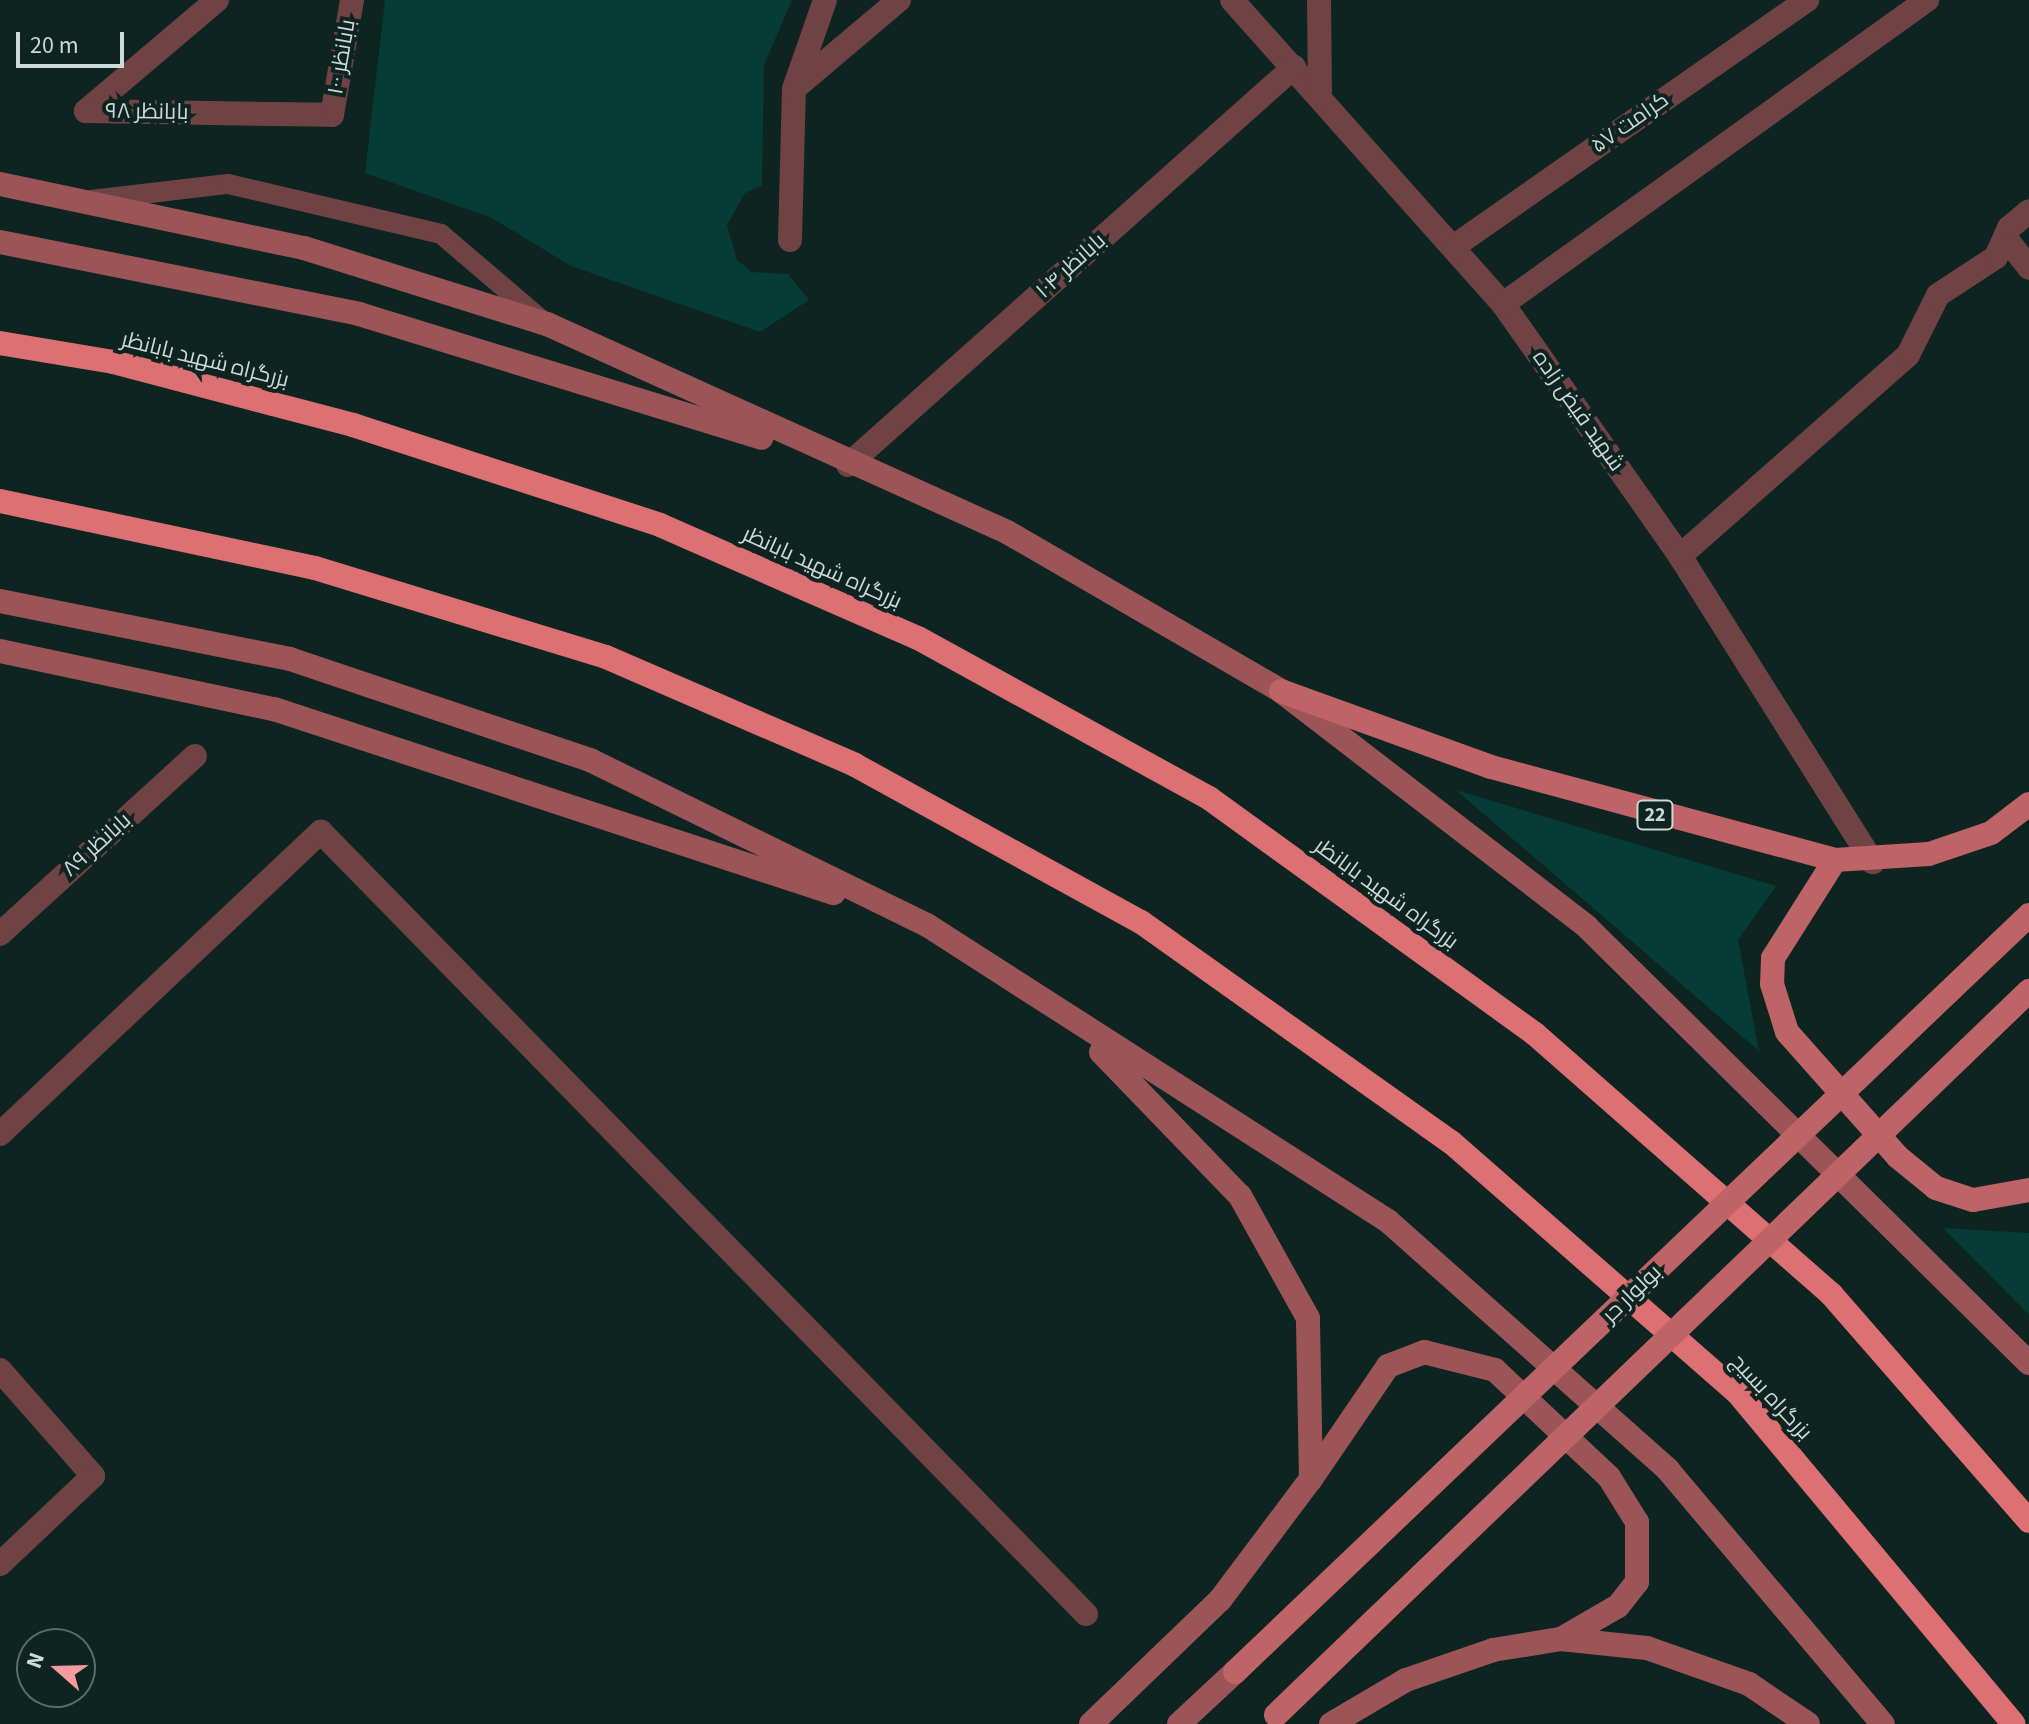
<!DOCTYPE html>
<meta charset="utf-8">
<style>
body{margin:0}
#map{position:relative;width:2029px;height:1724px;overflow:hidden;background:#0d2420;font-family:"Source Sans 3",Cairo,sans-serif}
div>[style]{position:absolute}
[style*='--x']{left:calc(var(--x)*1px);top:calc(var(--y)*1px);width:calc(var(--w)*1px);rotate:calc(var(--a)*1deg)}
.green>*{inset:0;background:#053c36}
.lane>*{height:20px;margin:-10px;padding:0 10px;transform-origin:10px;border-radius:10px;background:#6f4343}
.street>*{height:24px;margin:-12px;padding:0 12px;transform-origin:12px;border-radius:12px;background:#6f4343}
.secondary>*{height:24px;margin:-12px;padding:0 12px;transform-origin:12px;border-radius:12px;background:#9c5557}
.primary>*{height:24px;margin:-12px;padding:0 12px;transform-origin:12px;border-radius:12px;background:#be6366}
.highway>*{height:24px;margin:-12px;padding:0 12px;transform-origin:12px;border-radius:12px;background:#dd7073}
.primary-bridge>*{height:24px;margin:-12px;padding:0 12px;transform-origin:12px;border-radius:12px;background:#be6366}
span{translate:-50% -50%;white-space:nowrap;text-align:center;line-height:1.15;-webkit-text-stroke:8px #0d2420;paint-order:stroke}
.shield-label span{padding:2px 6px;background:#0d2420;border:2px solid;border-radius:6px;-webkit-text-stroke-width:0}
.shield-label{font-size:20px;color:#ccd9d6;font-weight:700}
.street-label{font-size:22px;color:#ccd9d6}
.north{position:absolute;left:16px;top:1628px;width:80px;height:80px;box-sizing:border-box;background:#0d2420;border:2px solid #596c69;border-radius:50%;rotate:290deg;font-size:22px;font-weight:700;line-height:32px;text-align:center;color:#ccd9d6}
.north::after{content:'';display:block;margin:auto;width:28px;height:36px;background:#f59b9c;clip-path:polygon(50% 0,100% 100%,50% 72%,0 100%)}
.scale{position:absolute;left:16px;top:32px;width:108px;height:36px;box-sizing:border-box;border:4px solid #ccd9d6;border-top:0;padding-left:10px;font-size:24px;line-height:28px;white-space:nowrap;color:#ccd9d6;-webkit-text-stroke:6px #0d2420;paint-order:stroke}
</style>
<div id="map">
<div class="green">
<div style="clip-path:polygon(385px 0,792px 0,764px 65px,762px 185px,745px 193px,727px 225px,737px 260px,752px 272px,788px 274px,809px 300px,760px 332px,571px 266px,492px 218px,365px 173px)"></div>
<div style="clip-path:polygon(1456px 790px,1776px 886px,1738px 940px,1759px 1051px)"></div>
<div style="clip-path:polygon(1943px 1228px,2029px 1233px,2029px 1315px)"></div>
</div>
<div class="lane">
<div style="--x:91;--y:200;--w:138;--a:-6.7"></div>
<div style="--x:228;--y:184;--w:219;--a:13.2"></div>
<div style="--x:441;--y:234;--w:135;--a:40.5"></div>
</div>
<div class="street">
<div style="--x:217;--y:0;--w:172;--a:139.7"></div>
<div style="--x:86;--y:111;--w:246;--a:0.9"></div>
<div style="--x:332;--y:115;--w:117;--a:-80.1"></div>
<div style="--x:1232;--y:0;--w:407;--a:48.3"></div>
<div style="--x:1503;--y:304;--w:308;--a:54.9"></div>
<div style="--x:1680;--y:556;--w:362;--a:57.8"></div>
<div style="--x:1319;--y:0;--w:95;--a:89.4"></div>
<div style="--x:796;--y:87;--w:135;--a:-40.2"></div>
<div style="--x:2005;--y:237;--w:39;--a:52"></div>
<div style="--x:790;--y:240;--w:151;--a:-88.5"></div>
<div style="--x:794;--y:89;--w:94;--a:-70.8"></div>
<div style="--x:1453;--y:247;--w:432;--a:-34.9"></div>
<div style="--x:1503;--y:304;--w:522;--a:-35.64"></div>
<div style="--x:848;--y:465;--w:598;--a:-41.74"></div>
<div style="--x:1680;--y:556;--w:304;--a:-41.4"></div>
<div style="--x:1908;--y:355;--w:67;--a:-63.4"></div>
<div style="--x:1938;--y:295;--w:69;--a:-33.2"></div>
<div style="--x:1996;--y:257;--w:32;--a:-66"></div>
<div style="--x:2009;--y:228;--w:26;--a:-40"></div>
<div style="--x:0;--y:934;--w:264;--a:-42.4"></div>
<div style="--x:0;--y:1134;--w:441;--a:-43.3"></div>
<div style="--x:321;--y:832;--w:1094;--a:45.63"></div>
<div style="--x:0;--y:1370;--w:141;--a:48.7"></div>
<div style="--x:93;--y:1476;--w:128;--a:136.6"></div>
</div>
<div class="secondary">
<div style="--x:0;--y:184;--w:311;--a:11.9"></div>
<div style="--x:304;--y:248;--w:255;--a:17.4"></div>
<div style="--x:547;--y:324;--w:505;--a:24.33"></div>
<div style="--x:1007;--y:532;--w:317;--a:30.1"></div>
<div style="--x:1281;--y:691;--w:386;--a:37.6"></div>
<div style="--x:1587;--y:927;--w:621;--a:44.61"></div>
<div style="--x:0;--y:242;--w:366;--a:11.3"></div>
<div style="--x:359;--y:314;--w:421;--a:17.1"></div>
<div style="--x:0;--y:601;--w:296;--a:11.3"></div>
<div style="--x:290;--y:659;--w:317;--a:18.6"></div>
<div style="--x:590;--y:760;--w:375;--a:26.1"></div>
<div style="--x:927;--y:925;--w:548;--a:32.7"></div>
<div style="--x:1388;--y:1221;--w:375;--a:41.6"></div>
<div style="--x:1668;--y:1470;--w:333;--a:49.8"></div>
<div style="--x:0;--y:651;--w:280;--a:12"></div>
<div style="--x:274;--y:709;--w:589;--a:18.22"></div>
<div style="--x:1311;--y:1479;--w:137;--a:-55.7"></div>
<div style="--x:1388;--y:1366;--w:39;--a:-21"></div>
<div style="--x:1424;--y:1352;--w:73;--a:14.2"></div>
<div style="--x:1495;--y:1370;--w:156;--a:43.2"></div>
<div style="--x:1609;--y:1477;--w:53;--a:58.1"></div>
<div style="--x:1637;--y:1522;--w:60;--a:90"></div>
<div style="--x:1637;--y:1582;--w:31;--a:128"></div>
<div style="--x:1618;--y:1606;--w:66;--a:149.9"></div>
<div style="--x:1091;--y:1724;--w:179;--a:-43.9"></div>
<div style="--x:1220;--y:1600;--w:151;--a:-53.1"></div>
<div style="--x:1311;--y:1479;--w:161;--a:-91.1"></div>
<div style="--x:1308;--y:1318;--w:140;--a:-119.1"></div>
<div style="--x:1240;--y:1196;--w:200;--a:-134"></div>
<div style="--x:1179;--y:1724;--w:76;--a:-42.9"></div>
<div style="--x:1331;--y:1724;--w:87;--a:-30.4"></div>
<div style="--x:1406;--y:1680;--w:92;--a:-19"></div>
<div style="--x:1493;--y:1650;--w:69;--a:-9.2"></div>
<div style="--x:1561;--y:1639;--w:86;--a:6"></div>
<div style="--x:1647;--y:1648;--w:108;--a:19.4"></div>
<div style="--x:1749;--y:1684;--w:71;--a:34.1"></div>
</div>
<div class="primary">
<div style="--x:1281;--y:691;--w:223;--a:19.9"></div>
<div style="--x:1491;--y:767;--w:356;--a:15.1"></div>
<div style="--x:1835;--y:860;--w:94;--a:-3.7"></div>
<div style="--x:1929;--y:854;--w:65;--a:-18.7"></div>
<div style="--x:1991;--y:833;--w:48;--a:-37.3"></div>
<div style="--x:1835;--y:860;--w:116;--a:122.3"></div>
<div style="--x:1773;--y:958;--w:26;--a:92"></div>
<div style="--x:1772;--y:984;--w:50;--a:72.6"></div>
<div style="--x:1787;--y:1032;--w:167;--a:48.4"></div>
<div style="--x:1898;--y:1157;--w:49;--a:39.2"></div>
<div style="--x:1936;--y:1188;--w:39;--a:18"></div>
<div style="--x:1973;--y:1200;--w:57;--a:-10.1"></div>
</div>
<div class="highway">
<div style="--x:0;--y:343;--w:115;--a:9.5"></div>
<div style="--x:113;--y:362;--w:248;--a:14.7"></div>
<div style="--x:353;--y:425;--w:323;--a:18"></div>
<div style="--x:660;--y:525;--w:282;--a:23.7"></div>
<div style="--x:918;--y:638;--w:332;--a:28.8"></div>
<div style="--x:1209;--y:798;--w:402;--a:35.9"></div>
<div style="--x:1535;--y:1034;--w:394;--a:41.3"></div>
<div style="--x:1831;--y:1294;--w:301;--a:48.9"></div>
<div style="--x:0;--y:501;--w:322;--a:12"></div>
<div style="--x:315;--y:568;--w:304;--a:17"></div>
<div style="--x:606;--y:657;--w:271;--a:23.4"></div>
<div style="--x:855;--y:765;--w:326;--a:28.8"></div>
<div style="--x:1141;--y:922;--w:380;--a:35.4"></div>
<div style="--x:1451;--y:1142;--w:380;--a:41.2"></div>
<div style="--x:1737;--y:1392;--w:432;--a:50.2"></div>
</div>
<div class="primary-bridge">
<div style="--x:1235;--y:1672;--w:1097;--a:-43.63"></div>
<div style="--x:1276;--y:1715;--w:1045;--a:-43.88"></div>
</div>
<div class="shield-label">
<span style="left:1655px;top:815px">22</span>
</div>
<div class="street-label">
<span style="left:342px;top:57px;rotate:-80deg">بابانظر ۱۰۰</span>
<span style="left:147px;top:112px;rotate:1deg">بابانظر ۹۸</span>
<span style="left:1630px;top:123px;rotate:-35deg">کرامت ۵۷</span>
<span style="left:1071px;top:266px;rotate:-42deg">بابانظر ۱۰۴</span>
<span style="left:205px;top:360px;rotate:14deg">بزرگراه شهید بابانظر</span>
<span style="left:1578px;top:411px;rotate:55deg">شهید فیض زاده</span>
<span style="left:822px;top:568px;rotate:24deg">بزرگراه شهید بابانظر</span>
<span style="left:97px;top:845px;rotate:-42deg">بابانظر ۸۹</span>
<span style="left:1386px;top:894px;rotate:36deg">بزرگراه شهید بابانظر</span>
<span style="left:1632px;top:1294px;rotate:-44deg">بولوار حر</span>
<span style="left:1771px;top:1397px;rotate:47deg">بزرگراه بسیج</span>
</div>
<div class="north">N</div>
<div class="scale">20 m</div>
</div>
